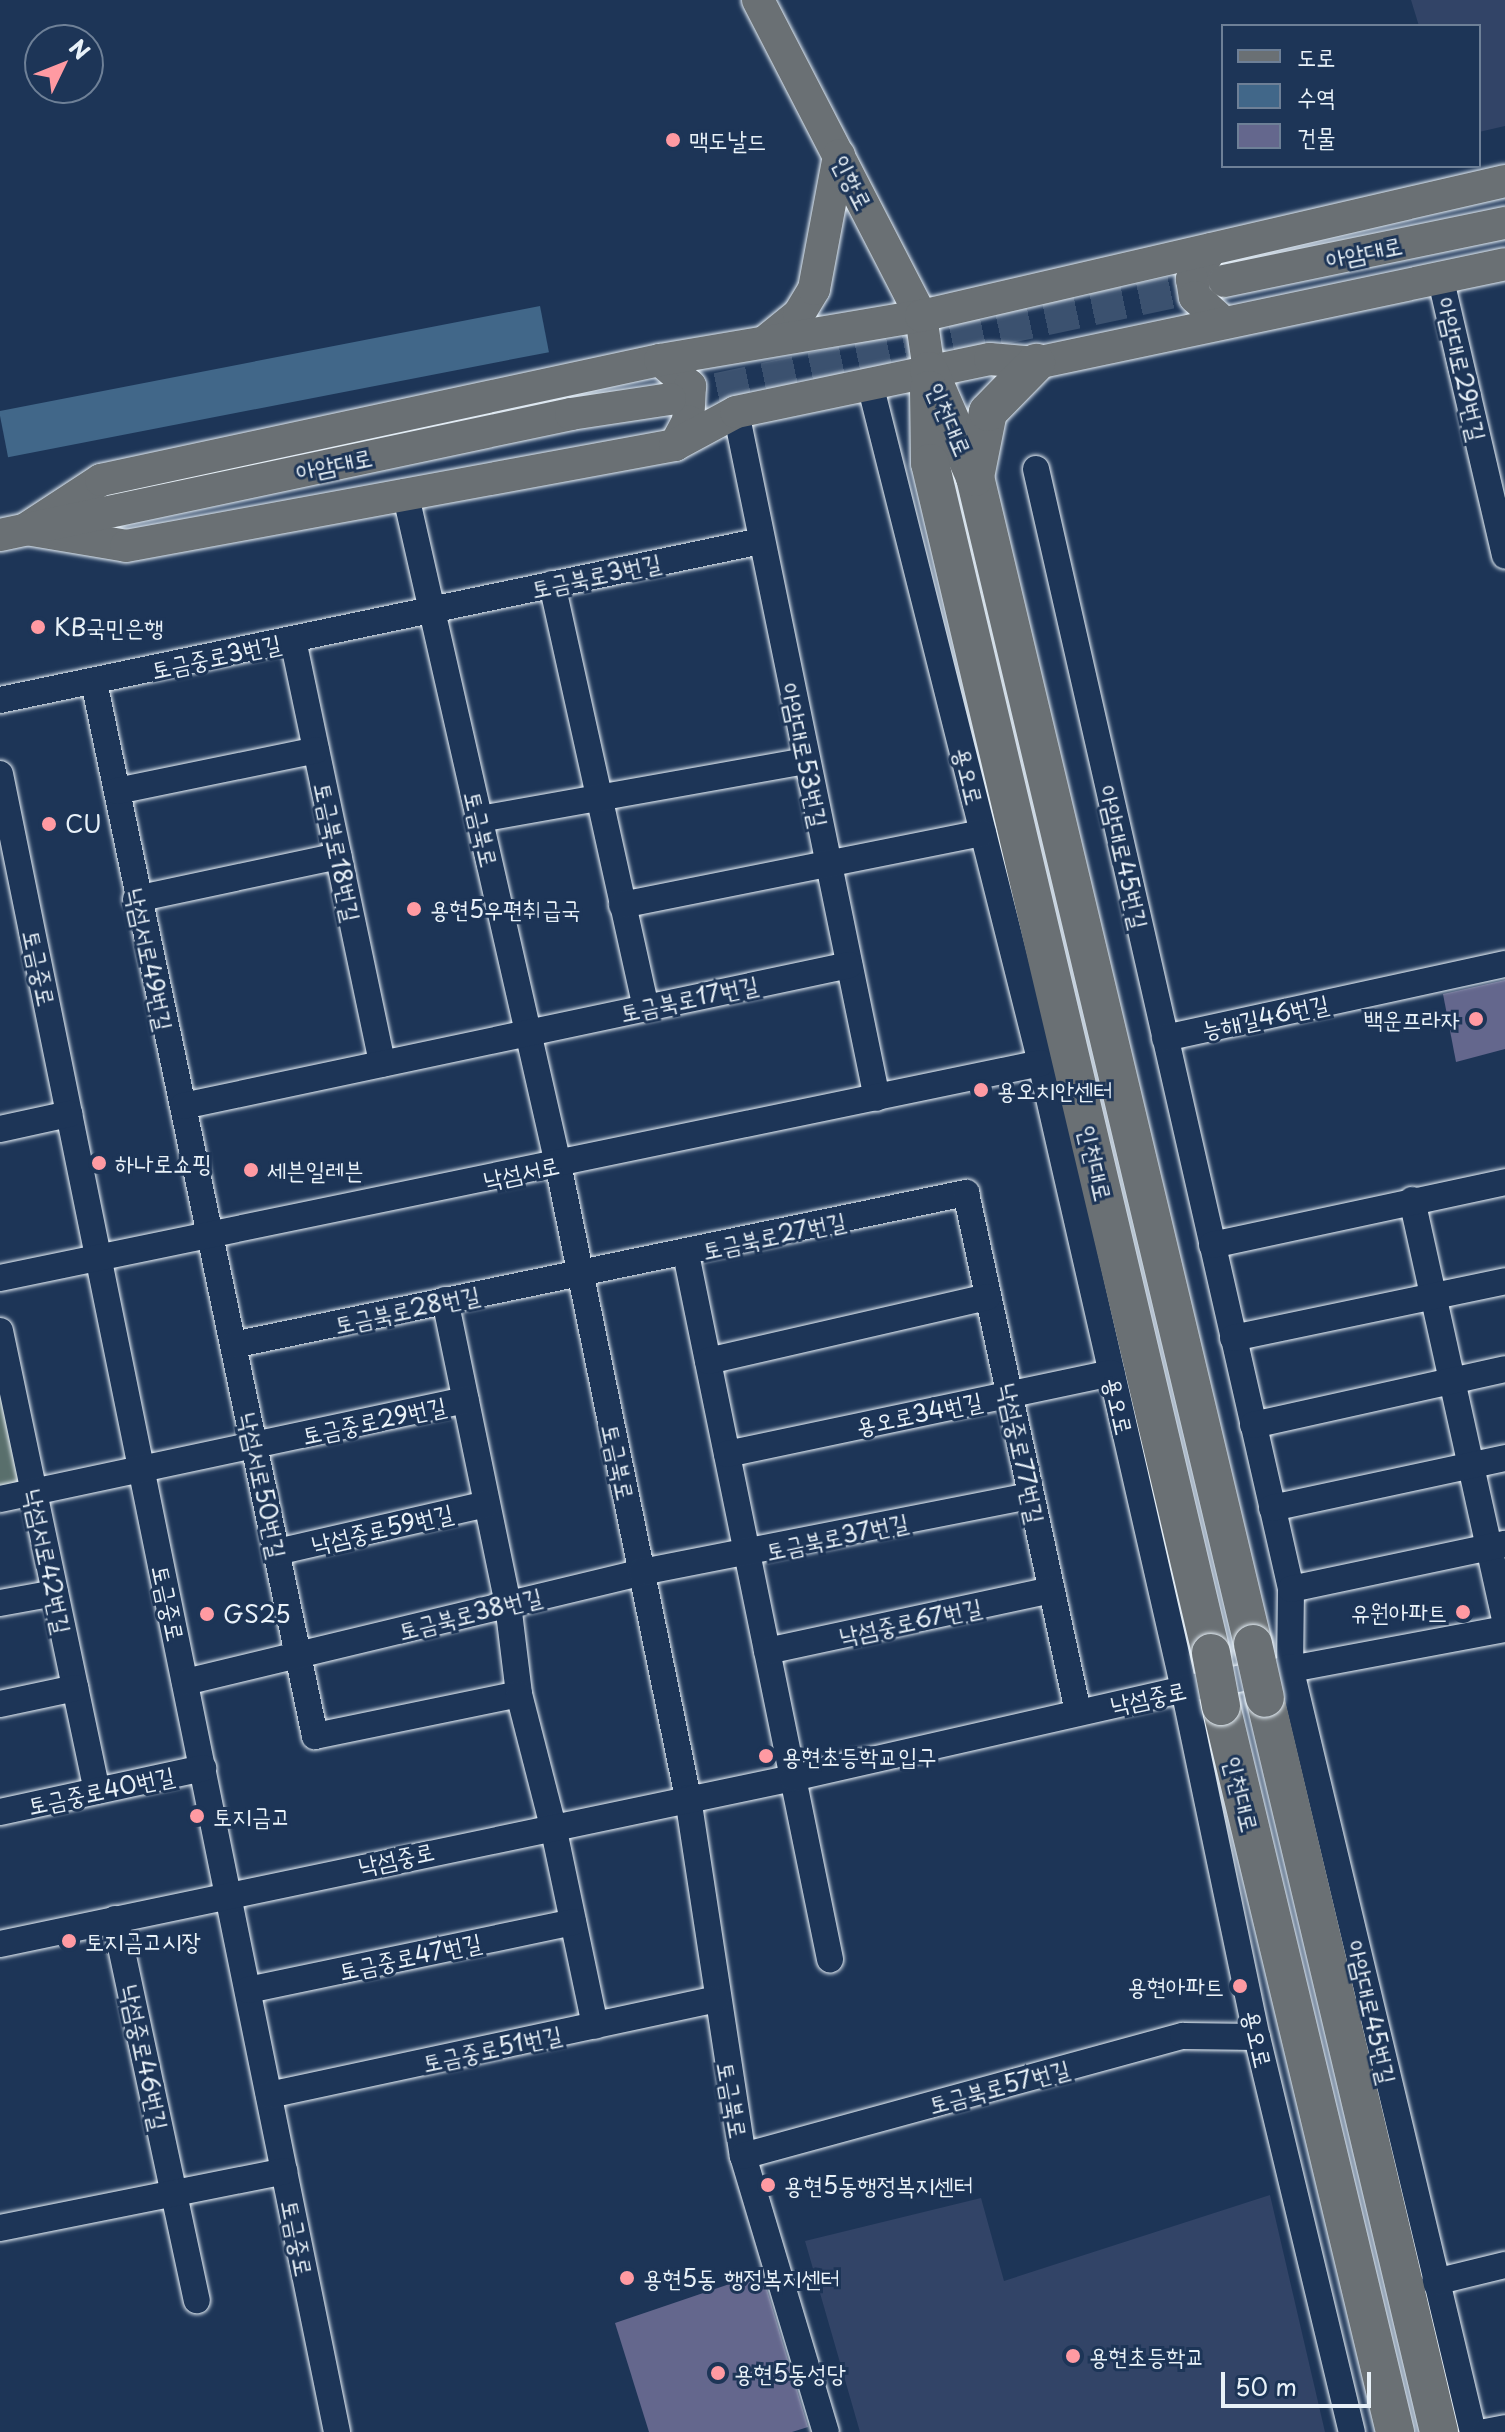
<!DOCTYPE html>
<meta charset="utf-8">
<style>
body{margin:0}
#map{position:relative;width:1505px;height:2432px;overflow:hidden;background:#1d3557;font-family:"Playpen Sans","Poor Story",sans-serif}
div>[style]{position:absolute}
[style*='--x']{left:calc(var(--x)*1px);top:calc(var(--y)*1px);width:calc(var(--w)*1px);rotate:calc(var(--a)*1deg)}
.built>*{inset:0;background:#324467}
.green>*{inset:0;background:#596f6c}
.water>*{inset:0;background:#416789;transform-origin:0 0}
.building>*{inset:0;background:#64678d}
.major-tunnel>*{height:32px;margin-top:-16px;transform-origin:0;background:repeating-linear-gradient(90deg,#3b516f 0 32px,transparent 0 48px)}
.roads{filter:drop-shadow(0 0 2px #e8f1f8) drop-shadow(0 0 2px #e8f1f8)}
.minor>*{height:26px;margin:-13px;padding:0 13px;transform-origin:13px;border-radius:13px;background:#1d3557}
.major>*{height:32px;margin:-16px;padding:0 16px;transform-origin:16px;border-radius:16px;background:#6a7074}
.highway>*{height:38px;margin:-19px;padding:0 19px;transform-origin:19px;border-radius:19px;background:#6a7074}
.bridges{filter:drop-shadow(0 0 2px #e8f1f8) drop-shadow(0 0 2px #e8f1f8)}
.highway-bridge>*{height:38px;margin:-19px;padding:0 19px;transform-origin:19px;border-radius:19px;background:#6a7074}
.dots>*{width:22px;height:22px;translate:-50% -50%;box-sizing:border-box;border:4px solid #1d3557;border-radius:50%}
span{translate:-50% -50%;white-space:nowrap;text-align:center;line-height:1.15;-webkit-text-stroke:6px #1d3557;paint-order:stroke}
.poi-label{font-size:24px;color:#e8f1f8}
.left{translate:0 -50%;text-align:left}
.right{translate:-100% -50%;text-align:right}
.street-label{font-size:24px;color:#e8f1f8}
.legend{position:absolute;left:1221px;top:24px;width:260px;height:144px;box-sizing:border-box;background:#1d3557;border:2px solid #6e8097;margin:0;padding:10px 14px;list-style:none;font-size:24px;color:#e8f1f8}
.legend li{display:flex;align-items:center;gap:16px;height:40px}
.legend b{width:40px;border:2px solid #6e8097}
.north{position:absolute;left:24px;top:24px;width:80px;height:80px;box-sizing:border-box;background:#1d3557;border:2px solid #6e8097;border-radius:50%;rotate:47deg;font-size:22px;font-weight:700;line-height:32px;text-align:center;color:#e8f1f8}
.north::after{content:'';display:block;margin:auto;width:28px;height:36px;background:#ff9aa2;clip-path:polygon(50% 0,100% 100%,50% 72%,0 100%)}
.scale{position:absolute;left:1221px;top:2372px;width:150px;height:36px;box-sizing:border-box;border:4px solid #e8f1f8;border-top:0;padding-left:10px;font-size:24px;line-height:28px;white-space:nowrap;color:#e8f1f8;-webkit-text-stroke:6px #1d3557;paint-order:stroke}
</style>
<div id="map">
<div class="built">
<div style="clip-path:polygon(1411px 0,1505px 0,1505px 126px,1479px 132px,1479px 26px,1419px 26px)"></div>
<div style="clip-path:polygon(1270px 2195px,1325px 2432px,860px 2432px,805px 2241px,981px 2198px,1004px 2281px)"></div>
</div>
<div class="green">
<div style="clip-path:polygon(9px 1394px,30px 1489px,0 1495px,0 1396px)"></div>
</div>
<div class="water">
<div style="left:540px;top:306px;width:47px;height:551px;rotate:79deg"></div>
</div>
<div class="building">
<div style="clip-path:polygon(1505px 980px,1505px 1049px,1456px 1062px,1443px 994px)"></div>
<div style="clip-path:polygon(762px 2273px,808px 2427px,792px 2432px,649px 2432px,615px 2323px)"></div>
</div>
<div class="major-tunnel">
<div style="--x:670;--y:399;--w:563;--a:-11.99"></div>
</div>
<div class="roads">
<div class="minor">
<div style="--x:1440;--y:276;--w:287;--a:76.9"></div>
<div style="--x:870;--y:384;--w:700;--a:75.86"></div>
<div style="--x:1041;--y:1063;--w:642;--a:77.13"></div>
<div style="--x:1184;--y:1689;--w:356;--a:78.2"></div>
<div style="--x:1257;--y:2037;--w:406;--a:76.5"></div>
<div style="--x:736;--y:412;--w:700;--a:78.39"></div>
<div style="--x:1036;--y:469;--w:1149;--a:77.17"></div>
<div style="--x:1291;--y:1589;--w:78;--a:90.7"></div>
<div style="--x:1290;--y:1667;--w:787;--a:76.55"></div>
<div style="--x:405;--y:492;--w:689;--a:77.17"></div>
<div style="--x:558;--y:1164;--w:647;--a:78.41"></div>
<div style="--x:688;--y:1798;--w:362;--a:81.3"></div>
<div style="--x:743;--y:2156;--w:288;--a:73.3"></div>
<div style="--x:552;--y:584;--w:433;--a:77.5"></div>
<div style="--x:293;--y:640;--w:433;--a:78.1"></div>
<div style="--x:94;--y:682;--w:1077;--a:78.16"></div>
<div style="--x:315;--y:1736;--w:208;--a:-11.6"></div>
<div style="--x:0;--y:700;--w:777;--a:-11.8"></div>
<div style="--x:0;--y:774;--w:1692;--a:78.51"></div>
<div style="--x:117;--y:791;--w:203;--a:-11.6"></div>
<div style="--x:480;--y:819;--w:332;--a:-10.1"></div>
<div style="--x:136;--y:899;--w:207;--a:-12"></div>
<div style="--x:622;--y:905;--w:368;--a:-11.3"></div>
<div style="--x:1165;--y:1038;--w:348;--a:-12.3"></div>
<div style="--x:183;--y:1106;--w:681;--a:-11.95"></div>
<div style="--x:0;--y:1129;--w:71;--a:-12.3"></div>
<div style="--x:1412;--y:1200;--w:431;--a:77.5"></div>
<div style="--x:1212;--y:1245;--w:300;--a:-12.1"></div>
<div style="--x:686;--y:1254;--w:720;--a:78.46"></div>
<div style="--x:0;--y:1278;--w:1063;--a:-11.67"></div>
<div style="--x:445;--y:1300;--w:310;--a:78.3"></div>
<div style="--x:508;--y:1604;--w:91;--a:83"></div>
<div style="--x:519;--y:1694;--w:136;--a:75.6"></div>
<div style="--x:553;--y:1826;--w:204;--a:78.1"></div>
<div style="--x:0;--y:1331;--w:470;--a:78.1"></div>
<div style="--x:1233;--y:1338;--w:278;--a:-11.8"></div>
<div style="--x:233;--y:1345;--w:749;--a:-11.72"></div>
<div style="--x:966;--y:1193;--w:531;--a:77.82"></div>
<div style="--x:708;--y:1361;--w:287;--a:-12.9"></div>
<div style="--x:1253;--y:1425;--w:258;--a:-12.5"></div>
<div style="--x:727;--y:1454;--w:393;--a:-11.9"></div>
<div style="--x:0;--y:1499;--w:476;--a:-12"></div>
<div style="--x:1272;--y:1508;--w:238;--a:-12.1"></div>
<div style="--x:277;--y:1552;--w:215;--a:-12.9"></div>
<div style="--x:1291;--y:1589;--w:219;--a:-11.9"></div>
<div style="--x:0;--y:1603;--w:56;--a:-10.3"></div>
<div style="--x:767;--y:1651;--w:291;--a:-12.1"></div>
<div style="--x:185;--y:1682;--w:470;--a:-13.5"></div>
<div style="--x:642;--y:1572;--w:396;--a:-11.1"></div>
<div style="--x:0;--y:1704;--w:77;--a:-12"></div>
<div style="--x:0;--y:1812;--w:208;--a:-12.2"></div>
<div style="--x:115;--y:1919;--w:390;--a:77.9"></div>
<div style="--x:0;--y:1944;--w:810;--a:-11.82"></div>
<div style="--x:793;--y:1778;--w:401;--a:-12.8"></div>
<div style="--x:1184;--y:1689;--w:327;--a:-10.6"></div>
<div style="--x:248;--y:1990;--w:332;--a:-11.8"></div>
<div style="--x:269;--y:2095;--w:456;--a:-12.1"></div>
<div style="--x:743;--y:2156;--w:456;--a:-15.3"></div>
<div style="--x:1183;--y:2036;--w:74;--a:0.8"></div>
<div style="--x:0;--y:2228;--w:290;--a:-11.3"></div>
<div style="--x:1435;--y:2282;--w:72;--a:-13.7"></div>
<div style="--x:1485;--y:2432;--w:20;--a:-11"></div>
</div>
<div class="major">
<div style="--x:758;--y:0;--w:356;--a:62.7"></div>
<div style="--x:921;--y:316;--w:56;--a:81.7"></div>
<div style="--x:1211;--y:249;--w:36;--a:122"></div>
<div style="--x:1192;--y:279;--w:18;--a:81"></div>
<div style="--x:1195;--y:297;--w:38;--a:42"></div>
<div style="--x:1224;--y:281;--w:287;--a:-11.7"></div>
<div style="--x:766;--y:341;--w:43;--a:-39.3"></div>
<div style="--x:799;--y:314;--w:29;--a:-59"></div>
<div style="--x:814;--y:289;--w:136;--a:-79.4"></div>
<div style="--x:660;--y:360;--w:40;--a:41"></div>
<div style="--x:690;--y:386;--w:35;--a:93"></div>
<div style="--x:688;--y:421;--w:27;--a:118"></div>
<div style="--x:26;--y:529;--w:90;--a:-33.2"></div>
<div style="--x:101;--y:480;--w:572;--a:-12.12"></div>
<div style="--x:660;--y:360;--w:265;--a:-9.6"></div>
<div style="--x:921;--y:316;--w:599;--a:-13.02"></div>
<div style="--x:26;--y:529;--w:101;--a:9.6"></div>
<div style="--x:126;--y:546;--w:558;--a:-10.42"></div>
<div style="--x:675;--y:445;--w:69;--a:-28.4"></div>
<div style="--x:736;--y:412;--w:259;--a:-11.8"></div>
<div style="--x:990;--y:359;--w:46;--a:5"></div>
<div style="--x:1036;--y:363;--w:479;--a:-11.9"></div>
<div style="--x:0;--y:535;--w:584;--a:-11.96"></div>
<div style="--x:571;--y:414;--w:100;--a:-8.6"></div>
</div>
<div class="highway">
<div style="--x:929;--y:371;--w:116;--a:66.5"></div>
<div style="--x:975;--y:477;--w:1200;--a:76.6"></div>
<div style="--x:929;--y:390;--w:73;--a:89.2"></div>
<div style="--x:930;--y:463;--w:1223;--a:76.71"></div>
<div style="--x:975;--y:477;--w:66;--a:-78.7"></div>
<div style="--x:988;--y:412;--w:69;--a:-45.6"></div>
<div style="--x:1265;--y:1698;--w:754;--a:76.66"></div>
<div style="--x:1221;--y:1706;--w:747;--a:76.52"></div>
</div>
</div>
<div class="bridges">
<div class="highway-bridge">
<div style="--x:1253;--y:1644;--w:55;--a:77.5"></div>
<div style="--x:1211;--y:1653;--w:54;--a:79.3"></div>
</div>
</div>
<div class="dots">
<div style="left:673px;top:140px;background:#ff9aa2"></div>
<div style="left:38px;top:627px;background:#ff9aa2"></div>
<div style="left:49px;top:824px;background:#ff9aa2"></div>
<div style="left:414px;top:909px;background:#ff9aa2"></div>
<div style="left:1476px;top:1019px;background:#ff9aa2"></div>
<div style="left:981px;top:1090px;background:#ff9aa2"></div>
<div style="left:99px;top:1163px;background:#ff9aa2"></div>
<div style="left:251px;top:1170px;background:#ff9aa2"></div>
<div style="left:1463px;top:1612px;background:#ff9aa2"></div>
<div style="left:207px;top:1614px;background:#ff9aa2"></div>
<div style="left:766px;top:1756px;background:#ff9aa2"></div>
<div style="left:197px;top:1816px;background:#ff9aa2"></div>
<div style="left:69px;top:1941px;background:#ff9aa2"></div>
<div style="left:1240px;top:1986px;background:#ff9aa2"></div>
<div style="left:768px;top:2185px;background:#ff9aa2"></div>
<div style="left:627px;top:2278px;background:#ff9aa2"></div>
<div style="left:1073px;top:2356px;background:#ff9aa2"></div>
<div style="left:718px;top:2373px;background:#ff9aa2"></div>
</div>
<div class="poi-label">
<span class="left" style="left:689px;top:140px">맥도날드</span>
<span class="left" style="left:54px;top:627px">KB국민은행</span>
<span class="left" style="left:65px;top:824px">CU</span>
<span class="left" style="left:430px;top:909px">용현5우편취급국</span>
<span class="right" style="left:1460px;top:1019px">백운프라자</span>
<span class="left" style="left:997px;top:1090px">용오치안센터</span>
<span class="left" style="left:115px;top:1163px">하나로쇼핑</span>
<span class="left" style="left:267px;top:1170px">세븐일레븐</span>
<span class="right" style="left:1447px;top:1612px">유원아파트</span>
<span class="left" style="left:223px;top:1614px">GS25</span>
<span class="left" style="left:782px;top:1756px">용현초등학교입구</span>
<span class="left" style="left:213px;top:1816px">토지금고</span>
<span class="left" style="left:85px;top:1941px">토지금고시장</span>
<span class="right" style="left:1224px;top:1986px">용현아파트</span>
<span class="left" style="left:784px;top:2185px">용현5동행정복지센터</span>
<span class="left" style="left:643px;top:2278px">용현5동 행정복지센터</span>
<span class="left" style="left:1089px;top:2356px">용현초등학교</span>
<span class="left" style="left:734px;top:2373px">용현5동성당</span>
</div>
<div class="street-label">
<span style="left:853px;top:182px;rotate:63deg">인항로</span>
<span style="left:1364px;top:252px;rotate:-12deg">아암대로</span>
<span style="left:1462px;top:369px;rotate:77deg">아암대로29번길</span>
<span style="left:950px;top:419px;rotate:67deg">인천대로</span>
<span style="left:334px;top:464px;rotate:-12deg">아암대로</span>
<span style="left:596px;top:575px;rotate:-12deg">토금북로3번길</span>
<span style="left:216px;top:656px;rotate:-12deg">토금중로3번길</span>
<span style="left:805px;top:755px;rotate:78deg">아암대로53번길</span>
<span style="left:969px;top:776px;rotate:76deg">용오로</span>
<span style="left:482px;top:829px;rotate:77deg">토금북로</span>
<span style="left:338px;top:852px;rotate:78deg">토금북로18번길</span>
<span style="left:1124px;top:857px;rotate:77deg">아암대로45번길</span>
<span style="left:150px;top:959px;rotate:78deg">낙섬서로49번길</span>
<span style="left:40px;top:968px;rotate:78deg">토금중로</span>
<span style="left:689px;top:998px;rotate:-12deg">토금북로17번길</span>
<span style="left:1265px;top:1016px;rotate:-12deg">능해길46번길</span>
<span style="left:1096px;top:1163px;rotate:77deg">인천대로</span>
<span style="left:521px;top:1172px;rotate:-12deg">낙섬서로</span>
<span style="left:774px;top:1235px;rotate:-12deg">토금북로27번길</span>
<span style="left:407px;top:1309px;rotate:-12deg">토금북로28번길</span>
<span style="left:1119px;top:1406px;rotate:77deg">용오로</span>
<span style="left:919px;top:1413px;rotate:-12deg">용오로34번길</span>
<span style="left:374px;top:1420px;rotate:-12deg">토금중로29번길</span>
<span style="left:1022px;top:1453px;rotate:78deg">낙섬중로77번길</span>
<span style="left:619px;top:1462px;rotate:78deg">토금북로</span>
<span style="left:263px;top:1485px;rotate:78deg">낙섬서로50번길</span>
<span style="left:382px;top:1528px;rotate:-13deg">낙섬중로59번길</span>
<span style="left:837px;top:1536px;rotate:-12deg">토금북로37번길</span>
<span style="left:48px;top:1561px;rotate:78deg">낙섬서로42번길</span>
<span style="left:169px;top:1603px;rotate:78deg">토금중로</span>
<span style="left:470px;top:1613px;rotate:-14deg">토금북로38번길</span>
<span style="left:910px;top:1621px;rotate:-12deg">낙섬중로67번길</span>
<span style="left:1148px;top:1697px;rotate:-12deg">낙섬중로</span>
<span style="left:101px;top:1790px;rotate:-12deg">토금중로40번길</span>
<span style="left:1242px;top:1794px;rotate:76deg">인천대로</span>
<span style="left:396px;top:1858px;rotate:-12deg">낙섬중로</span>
<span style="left:410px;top:1956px;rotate:-12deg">토금중로47번길</span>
<span style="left:1372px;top:2012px;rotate:77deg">아암대로45번길</span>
<span style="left:1258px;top:2039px;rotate:77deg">용오로</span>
<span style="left:492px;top:2048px;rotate:-12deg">토금중로51번길</span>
<span style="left:145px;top:2057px;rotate:78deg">낙섬중로46번길</span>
<span style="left:999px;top:2086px;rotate:-15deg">토금북로57번길</span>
<span style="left:733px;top:2100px;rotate:80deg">토금북로</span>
<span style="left:298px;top:2238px;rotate:79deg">토금중로</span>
</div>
<ul class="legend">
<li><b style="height:10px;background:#6a7074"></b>도로</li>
<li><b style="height:22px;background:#416789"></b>수역</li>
<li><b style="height:22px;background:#64678d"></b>건물</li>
</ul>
<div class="north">N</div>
<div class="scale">50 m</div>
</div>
